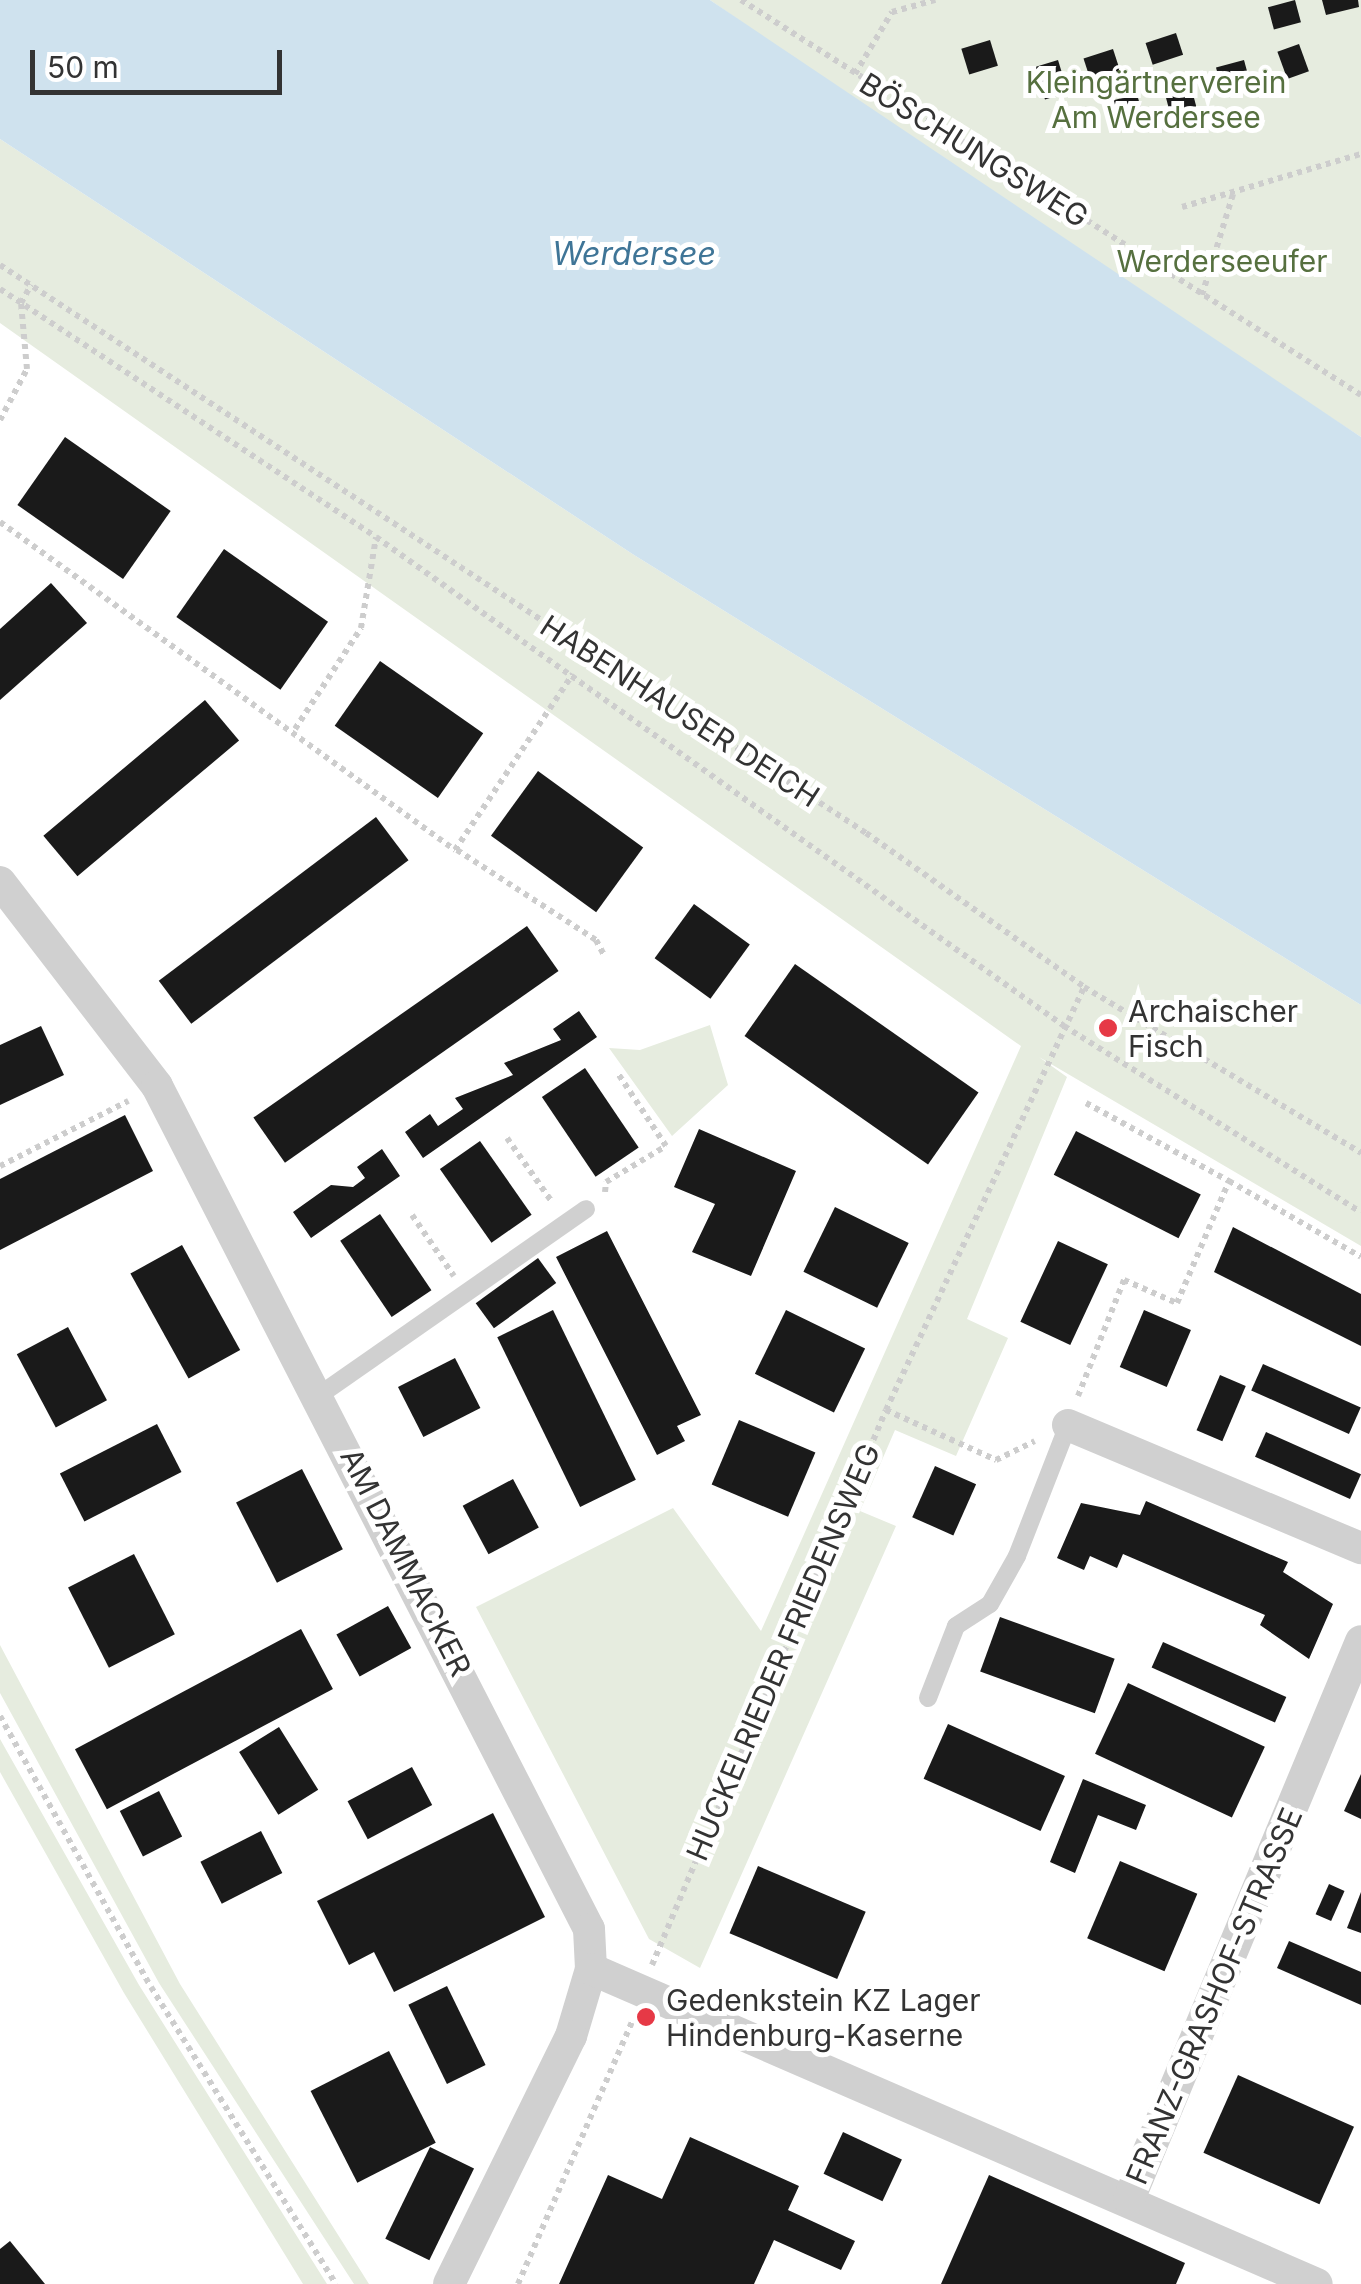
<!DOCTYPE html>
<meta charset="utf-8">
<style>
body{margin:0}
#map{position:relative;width:1361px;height:2284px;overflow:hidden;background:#fff;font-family:Inter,sans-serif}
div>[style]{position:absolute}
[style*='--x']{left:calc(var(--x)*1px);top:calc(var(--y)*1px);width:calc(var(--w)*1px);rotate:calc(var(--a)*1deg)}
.green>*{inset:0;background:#e6ecdf}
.water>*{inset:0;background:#cfe2ee}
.building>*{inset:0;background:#1a1a1a;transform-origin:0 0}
.path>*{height:6px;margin-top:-3px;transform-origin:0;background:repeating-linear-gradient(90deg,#cdcdcd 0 5px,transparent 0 10px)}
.service>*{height:18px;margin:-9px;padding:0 9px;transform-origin:9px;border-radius:9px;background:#d0d0d0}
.minor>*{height:32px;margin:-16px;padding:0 16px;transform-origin:16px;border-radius:16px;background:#d0d0d0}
.dots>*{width:28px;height:28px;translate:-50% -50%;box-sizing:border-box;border:5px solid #fff;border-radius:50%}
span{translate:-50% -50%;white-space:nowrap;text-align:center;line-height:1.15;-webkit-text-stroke:10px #fff;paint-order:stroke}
.park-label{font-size:30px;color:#56703f}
.street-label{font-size:30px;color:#333}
.poi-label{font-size:30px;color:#333}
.left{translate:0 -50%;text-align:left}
.water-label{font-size:32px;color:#3f7597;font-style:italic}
.scale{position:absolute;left:30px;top:50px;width:252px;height:45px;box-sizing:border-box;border:5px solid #333;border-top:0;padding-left:12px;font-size:30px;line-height:35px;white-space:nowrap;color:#333;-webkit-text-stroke:8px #fff;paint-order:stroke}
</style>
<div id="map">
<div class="green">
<div style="clip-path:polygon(710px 0,1361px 0,1361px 437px,967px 180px)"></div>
<div style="clip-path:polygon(0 139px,634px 555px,1361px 1005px,1361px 1246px,1039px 1057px,1067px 1077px,967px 1319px,1008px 1338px,956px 1456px,895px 1430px,860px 1511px,896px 1526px,700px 1968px,649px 1939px,476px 1607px,673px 1508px,761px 1631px,1021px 1046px,0 323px)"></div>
<div style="clip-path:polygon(710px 1025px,728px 1085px,672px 1136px,609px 1048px,640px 1050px)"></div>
<div style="clip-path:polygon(0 1645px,180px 1984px,369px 2284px,354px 2284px,159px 1983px,0 1693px)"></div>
<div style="clip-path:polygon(0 1739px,139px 1985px,327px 2284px,303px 2284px,124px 1993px,0 1772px)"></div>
</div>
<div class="water">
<div style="clip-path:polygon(0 0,710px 0,1361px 437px,1361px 1005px,634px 555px,0 139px)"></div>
</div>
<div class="building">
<div style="left:1295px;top:0;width:23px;height:28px;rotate:75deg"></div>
<div style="clip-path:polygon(1322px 0,1358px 0,1359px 7px,1326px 15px)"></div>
<div style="left:1176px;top:33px;width:23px;height:32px;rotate:72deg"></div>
<div style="left:990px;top:40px;width:27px;height:30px;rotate:73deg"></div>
<div style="left:1299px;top:44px;width:29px;height:23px;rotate:70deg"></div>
<div style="left:1113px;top:49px;width:26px;height:31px;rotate:72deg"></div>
<div style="left:1058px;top:60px;width:34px;height:24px;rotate:73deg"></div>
<div style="left:1244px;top:60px;width:27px;height:29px;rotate:75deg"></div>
<div style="left:1190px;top:83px;width:24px;height:27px;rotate:75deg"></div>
<div style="left:1137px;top:94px;width:27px;height:31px;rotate:75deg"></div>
<div style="left:65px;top:437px;width:129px;height:83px;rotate:35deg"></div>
<div style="left:224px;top:549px;width:127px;height:83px;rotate:35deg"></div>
<div style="clip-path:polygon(51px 583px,87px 623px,0 700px,0 629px)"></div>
<div style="left:380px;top:661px;width:126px;height:79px;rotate:35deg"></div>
<div style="left:205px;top:700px;width:53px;height:211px;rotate:50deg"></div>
<div style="left:538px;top:771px;width:130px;height:80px;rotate:36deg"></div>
<div style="left:376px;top:817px;width:54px;height:272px;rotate:53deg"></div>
<div style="left:694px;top:904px;width:69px;height:67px;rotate:36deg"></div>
<div style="left:527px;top:926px;width:55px;height:334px;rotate:55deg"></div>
<div style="left:795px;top:964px;width:224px;height:88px;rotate:35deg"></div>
<div style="clip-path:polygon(579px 1011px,597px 1037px,423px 1158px,405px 1132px,430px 1114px,438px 1126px,463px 1109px,455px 1098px,513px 1075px,504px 1063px,561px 1040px,553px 1029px)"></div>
<div style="clip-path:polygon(41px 1026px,64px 1075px,0 1105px,0 1045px)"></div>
<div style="left:585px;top:1068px;width:96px;height:52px;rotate:56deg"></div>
<div style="clip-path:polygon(125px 1115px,153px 1171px,0 1250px,0 1179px)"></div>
<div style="clip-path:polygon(699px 1129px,796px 1171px,751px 1276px,692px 1252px,715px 1204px,674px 1187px)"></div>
<div style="left:1076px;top:1131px;width:140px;height:49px;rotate:27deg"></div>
<div style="left:480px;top:1141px;width:90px;height:49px;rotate:55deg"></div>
<div style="clip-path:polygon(382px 1149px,400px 1176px,311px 1238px,293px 1212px,331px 1185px,353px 1187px,365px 1178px,357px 1167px)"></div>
<div style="left:835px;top:1207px;width:82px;height:72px;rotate:26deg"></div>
<div style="left:380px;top:1214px;width:92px;height:48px;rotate:56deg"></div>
<div style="clip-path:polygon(1233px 1227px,1361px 1294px,1361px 1346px,1214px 1272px)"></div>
<div style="clip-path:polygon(607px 1231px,701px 1415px,677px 1426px,685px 1441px,657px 1455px,556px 1257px)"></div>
<div style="left:1058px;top:1241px;width:55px;height:89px;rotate:25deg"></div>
<div style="left:182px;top:1245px;width:120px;height:59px;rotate:61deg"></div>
<div style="left:538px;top:1258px;width:31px;height:77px;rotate:54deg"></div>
<div style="left:553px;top:1310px;width:189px;height:62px;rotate:64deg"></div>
<div style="left:786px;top:1310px;width:88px;height:71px;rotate:26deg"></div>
<div style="left:1144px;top:1310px;width:51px;height:62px;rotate:23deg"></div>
<div style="left:68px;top:1327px;width:83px;height:58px;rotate:62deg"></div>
<div style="left:455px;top:1358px;width:56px;height:64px;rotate:63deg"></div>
<div style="left:1263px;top:1364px;width:107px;height:29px;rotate:24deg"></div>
<div style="left:1220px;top:1375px;width:28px;height:60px;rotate:23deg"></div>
<div style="left:739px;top:1420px;width:83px;height:70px;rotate:23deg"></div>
<div style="left:157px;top:1424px;width:54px;height:109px;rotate:63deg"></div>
<div style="left:1266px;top:1432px;width:104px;height:27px;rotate:24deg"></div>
<div style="left:935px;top:1466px;width:45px;height:56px;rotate:24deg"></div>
<div style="left:302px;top:1469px;width:90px;height:74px;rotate:63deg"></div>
<div style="left:513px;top:1479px;width:55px;height:57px;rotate:62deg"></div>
<div style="clip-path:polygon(1146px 1501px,1288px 1562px,1283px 1572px,1333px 1604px,1309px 1659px,1260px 1625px,1265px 1615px,1123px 1554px,1117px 1568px,1090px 1556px,1084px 1570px,1057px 1558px,1081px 1503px,1140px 1515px)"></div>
<div style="left:134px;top:1554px;width:90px;height:74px;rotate:63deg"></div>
<div style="left:388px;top:1606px;width:48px;height:59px;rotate:61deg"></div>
<div style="left:1000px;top:1617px;width:122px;height:58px;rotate:20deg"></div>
<div style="left:301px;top:1629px;width:68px;height:256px;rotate:62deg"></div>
<div style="left:1163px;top:1642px;width:135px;height:28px;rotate:24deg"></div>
<div style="left:1128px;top:1683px;width:151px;height:78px;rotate:25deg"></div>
<div style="left:948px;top:1724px;width:128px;height:60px;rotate:24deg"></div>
<div style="left:279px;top:1727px;width:74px;height:47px;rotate:58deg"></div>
<div style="left:412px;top:1767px;width:43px;height:73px;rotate:62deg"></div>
<div style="clip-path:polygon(1361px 1774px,1361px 1819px,1344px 1811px)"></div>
<div style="clip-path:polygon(1083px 1779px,1146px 1805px,1136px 1830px,1098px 1815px,1075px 1873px,1050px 1862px)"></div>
<div style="left:159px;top:1791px;width:51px;height:44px;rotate:63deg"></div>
<div style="clip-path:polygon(493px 1813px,545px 1917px,394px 1992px,374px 1952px,349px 1965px,317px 1901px)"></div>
<div style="left:261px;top:1831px;width:47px;height:68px;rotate:63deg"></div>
<div style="left:1120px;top:1861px;width:84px;height:84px;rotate:23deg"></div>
<div style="left:758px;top:1866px;width:117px;height:73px;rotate:23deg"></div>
<div style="left:1329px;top:1884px;width:17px;height:33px;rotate:24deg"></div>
<div style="clip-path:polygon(1361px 1892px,1361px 1933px,1347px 1928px)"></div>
<div style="clip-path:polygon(1289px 1941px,1361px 1972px,1361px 2005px,1277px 1968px)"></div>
<div style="left:447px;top:1986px;width:88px;height:43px;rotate:64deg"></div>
<div style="left:389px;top:2051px;width:103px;height:88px;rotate:63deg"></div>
<div style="left:1238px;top:2075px;width:127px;height:85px;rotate:24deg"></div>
<div style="left:843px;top:2132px;width:65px;height:46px;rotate:25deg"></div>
<div style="clip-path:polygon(690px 2137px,799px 2186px,788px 2210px,855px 2241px,841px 2270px,774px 2240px,754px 2284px,559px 2284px,608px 2175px,662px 2199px)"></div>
<div style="left:430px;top:2147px;width:49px;height:102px;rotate:26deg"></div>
<div style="clip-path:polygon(989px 2175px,1185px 2263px,1176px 2284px,941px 2284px)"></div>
<div style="clip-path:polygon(10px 2241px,32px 2268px,45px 2284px,0 2284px,0 2249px)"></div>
</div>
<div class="path">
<div style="--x:741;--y:0;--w:735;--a:32.5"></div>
<div style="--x:855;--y:74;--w:72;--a:-59.2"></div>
<div style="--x:892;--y:12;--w:45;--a:-15.6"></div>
<div style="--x:1182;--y:207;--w:187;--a:-16.5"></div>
<div style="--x:0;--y:265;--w:1036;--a:33.26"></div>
<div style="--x:866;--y:833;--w:267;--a:35.2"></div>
<div style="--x:1084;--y:987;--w:323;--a:30.9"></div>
<div style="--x:0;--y:289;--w:450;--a:33.4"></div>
<div style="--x:376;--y:537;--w:844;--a:35.4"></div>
<div style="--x:1064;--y:1026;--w:350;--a:32.1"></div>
<div style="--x:1202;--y:295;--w:109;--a:-72.9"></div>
<div style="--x:0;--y:420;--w:58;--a:-62.1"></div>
<div style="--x:27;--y:369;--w:66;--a:-95.2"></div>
<div style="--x:21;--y:303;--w:21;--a:-61"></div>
<div style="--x:0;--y:522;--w:561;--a:35.79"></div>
<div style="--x:295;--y:729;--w:121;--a:-56.8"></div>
<div style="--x:361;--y:628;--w:92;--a:-80.6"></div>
<div style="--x:455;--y:850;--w:212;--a:-56.2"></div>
<div style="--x:457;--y:850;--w:166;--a:32.9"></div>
<div style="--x:596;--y:940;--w:17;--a:62"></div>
<div style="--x:1086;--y:1103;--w:163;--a:28.6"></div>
<div style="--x:507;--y:1138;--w:78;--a:54.9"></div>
<div style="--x:0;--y:1166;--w:144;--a:-26.9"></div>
<div style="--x:605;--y:1192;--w:10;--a:-84"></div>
<div style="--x:606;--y:1182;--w:70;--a:-31"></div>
<div style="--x:666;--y:1146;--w:89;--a:-123.5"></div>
<div style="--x:412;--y:1215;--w:74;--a:55.5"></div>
<div style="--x:1078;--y:1396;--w:125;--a:-68.4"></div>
<div style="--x:1124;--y:1280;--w:58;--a:23.5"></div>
<div style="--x:1177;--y:1303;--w:133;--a:-66.9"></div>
<div style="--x:1229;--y:1181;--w:152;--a:29.9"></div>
<div style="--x:886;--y:1410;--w:121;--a:24.4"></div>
<div style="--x:996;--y:1460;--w:43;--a:-26"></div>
<div style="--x:0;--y:1716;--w:310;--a:60.9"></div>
<div style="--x:151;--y:1987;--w:350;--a:58.1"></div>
<div style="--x:652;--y:1965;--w:602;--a:-67.14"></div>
<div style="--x:886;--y:1410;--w:467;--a:-64.9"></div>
<div style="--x:518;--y:2284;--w:289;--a:-66.5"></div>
</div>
<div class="service">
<div style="--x:321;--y:1394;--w:323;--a:-34.9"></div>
<div style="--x:928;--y:1698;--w:77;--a:-68.7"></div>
<div style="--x:956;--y:1626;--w:40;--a:-32.9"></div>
<div style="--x:990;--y:1604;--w:55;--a:-60.6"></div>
<div style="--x:1017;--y:1556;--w:141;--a:-68.7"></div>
</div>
<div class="minor">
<div style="--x:0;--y:882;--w:257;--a:52.4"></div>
<div style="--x:157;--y:1086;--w:947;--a:62.87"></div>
<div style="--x:589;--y:1929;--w:40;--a:87.1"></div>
<div style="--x:591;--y:1969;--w:70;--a:106.6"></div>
<div style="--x:571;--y:2036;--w:276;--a:116.2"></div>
<div style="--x:1068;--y:1425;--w:318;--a:22.8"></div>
<div style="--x:591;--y:1969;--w:791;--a:23.46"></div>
<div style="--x:1129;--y:2199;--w:604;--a:-67.42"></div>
</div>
<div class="dots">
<div style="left:1108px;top:1028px;background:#e63946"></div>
<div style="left:646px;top:2017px;background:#e63946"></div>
</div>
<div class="park-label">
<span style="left:1156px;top:99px">Kleingärtnerverein<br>Am Werdersee</span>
<span style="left:1222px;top:261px">Werderseeufer</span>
</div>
<div class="street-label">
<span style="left:974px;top:150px;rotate:32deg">BÖSCHUNGSWEG</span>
<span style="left:680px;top:711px;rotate:33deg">HABENHAUSER DEICH</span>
<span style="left:406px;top:1562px;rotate:63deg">AM DAMMACKER</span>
<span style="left:783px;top:1652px;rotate:-67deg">HUCKELRIEDER FRIEDENSWEG</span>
<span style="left:1214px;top:1996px;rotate:-67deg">FRANZ-GRASHOF-STRASSE</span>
</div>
<div class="poi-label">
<span class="left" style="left:1128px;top:1028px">Archaischer<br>Fisch</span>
<span class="left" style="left:666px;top:2017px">Gedenkstein KZ Lager<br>Hindenburg-Kaserne</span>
</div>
<div class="water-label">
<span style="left:634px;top:254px">Werdersee</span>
</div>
<div class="scale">50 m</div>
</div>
